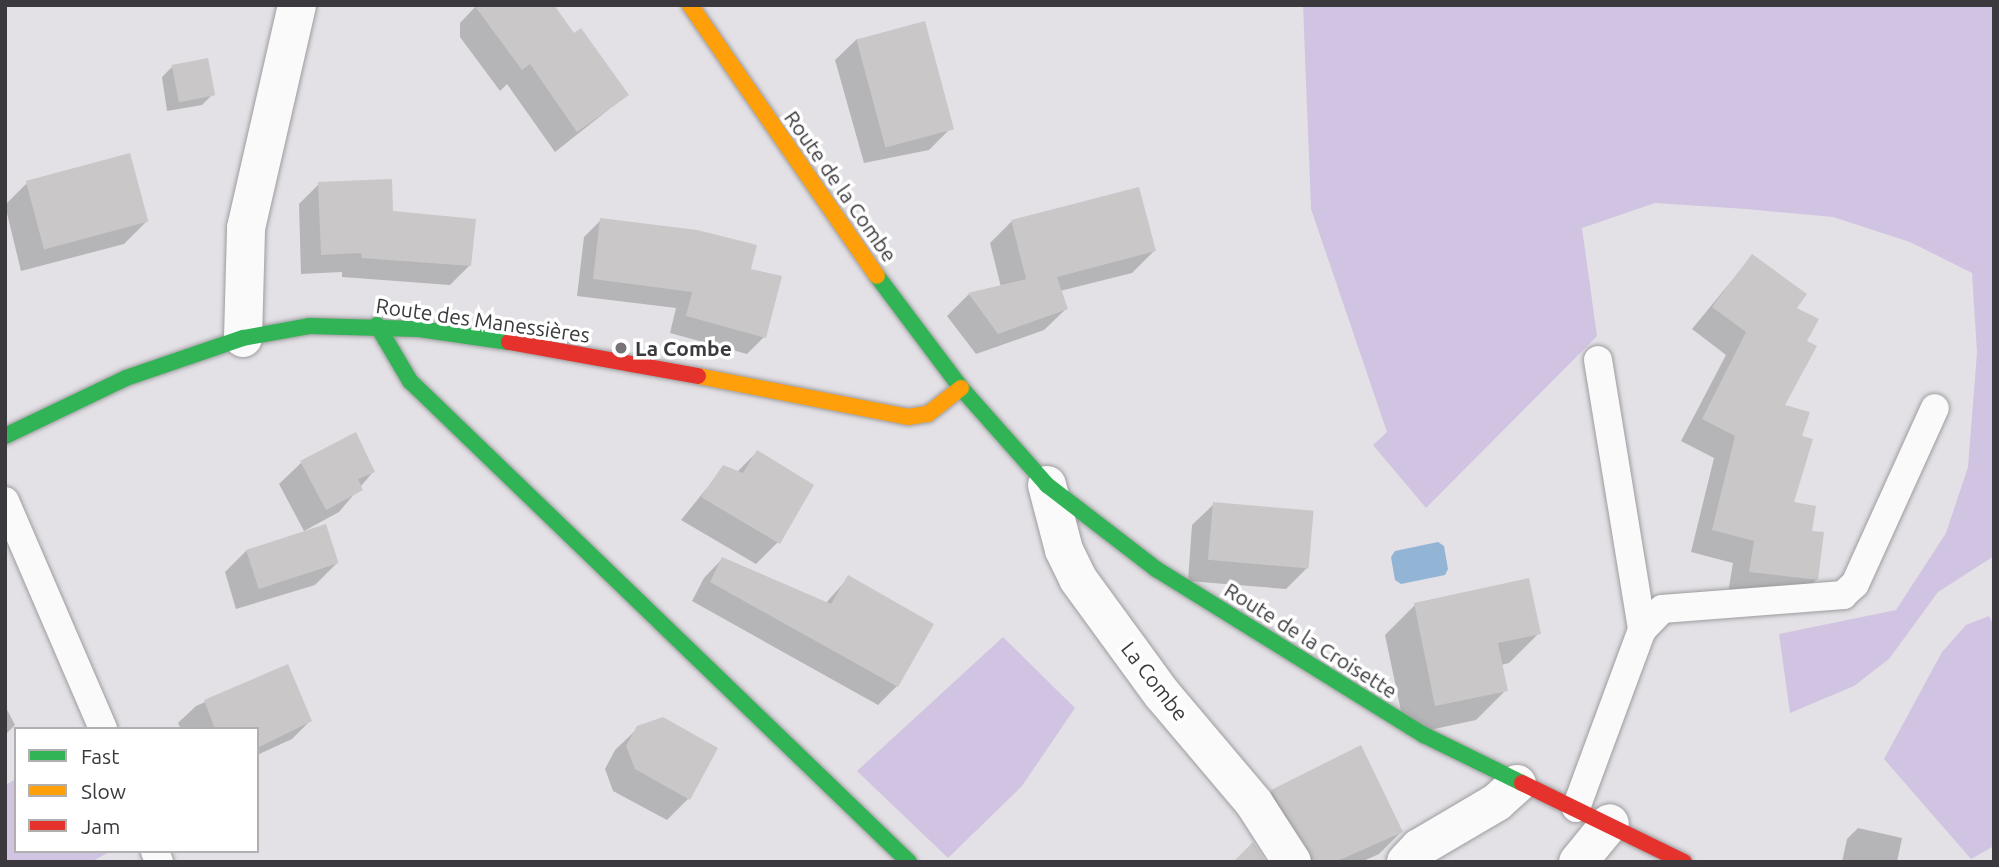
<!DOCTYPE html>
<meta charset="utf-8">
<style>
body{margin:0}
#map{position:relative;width:1999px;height:867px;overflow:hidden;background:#e3e1e5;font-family:Ubuntu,sans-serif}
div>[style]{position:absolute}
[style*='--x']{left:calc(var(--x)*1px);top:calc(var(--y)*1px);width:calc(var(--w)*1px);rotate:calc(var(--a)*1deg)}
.green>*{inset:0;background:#d1c4e2}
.water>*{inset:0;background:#92b4d5}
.shadow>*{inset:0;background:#0003}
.building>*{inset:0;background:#c9c7c8;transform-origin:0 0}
.roads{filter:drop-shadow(0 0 2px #9d9c9f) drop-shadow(0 0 2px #9d9c9f)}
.lane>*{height:28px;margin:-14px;padding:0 14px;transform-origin:14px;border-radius:14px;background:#fbfafb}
.street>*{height:38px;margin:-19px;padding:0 19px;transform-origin:19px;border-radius:19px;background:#fbfafb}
.fast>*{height:16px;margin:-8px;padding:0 8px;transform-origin:8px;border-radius:8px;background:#30b455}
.slow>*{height:16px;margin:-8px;padding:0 8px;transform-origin:8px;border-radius:8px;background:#ff9f0a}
.jam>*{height:16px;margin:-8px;padding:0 8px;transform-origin:8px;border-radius:8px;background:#e5322d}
.dots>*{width:19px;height:19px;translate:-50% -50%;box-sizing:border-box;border:4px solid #fff;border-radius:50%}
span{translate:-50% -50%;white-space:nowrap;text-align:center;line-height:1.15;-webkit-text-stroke:7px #fff;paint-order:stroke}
.street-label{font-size:21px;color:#3b393d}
.poi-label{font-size:21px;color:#3b393d;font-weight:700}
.left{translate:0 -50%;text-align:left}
.frame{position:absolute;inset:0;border:7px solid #3b393d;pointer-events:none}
.legend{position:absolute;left:14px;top:727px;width:245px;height:126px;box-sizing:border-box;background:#fff;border:2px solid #b1b0b1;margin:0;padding:9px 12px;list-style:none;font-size:21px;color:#3b393d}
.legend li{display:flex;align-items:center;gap:14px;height:35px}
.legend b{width:35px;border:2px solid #b1b0b1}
</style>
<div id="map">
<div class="green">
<div style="clip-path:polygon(1303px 5px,1994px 5px,1994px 556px,1938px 592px,1889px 659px,1854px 686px,1790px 713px,1779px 634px,1896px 610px,1946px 533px,1968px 467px,1977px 352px,1972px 273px,1910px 242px,1833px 217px,1746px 209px,1655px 203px,1582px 228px,1597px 336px,1426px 508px,1373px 445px,1387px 432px,1311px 209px)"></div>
<div style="clip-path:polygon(1989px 616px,1994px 626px,1994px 846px,1971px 859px,1884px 759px,1942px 652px,1966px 625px)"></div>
<div style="clip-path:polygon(1003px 637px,1075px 708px,1022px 786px,948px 858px,857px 771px)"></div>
<div style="clip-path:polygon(16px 779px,16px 851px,111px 851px,91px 862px,5px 862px,5px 785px)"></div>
</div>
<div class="water">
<div style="clip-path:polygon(1438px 542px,1444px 546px,1448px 569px,1445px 575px,1401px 584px,1395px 580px,1391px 557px,1395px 551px)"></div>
</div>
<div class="shadow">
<div style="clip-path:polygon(477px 5px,574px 36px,627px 95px,555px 152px,507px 84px,500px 91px,460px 37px,460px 23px)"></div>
<div style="clip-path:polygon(857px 39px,951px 128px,929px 150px,864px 163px,835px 60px)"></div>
<div style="clip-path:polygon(173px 66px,213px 94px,202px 105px,167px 111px,162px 77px)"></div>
<div style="clip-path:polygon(26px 184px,146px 222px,124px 244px,21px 271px,5px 205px)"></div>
<div style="clip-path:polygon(319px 184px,392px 213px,470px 265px,450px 285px,342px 277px,342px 272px,301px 274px,299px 204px)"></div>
<div style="clip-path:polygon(601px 220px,749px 270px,764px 337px,747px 354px,670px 333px,676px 308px,577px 296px,584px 237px)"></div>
<div style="clip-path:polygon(1012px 221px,1154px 251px,1132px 273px,1060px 291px,1066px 309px,1044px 330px,976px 354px,947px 316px,968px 295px,1001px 287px,990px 243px)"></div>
<div style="clip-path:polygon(1752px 256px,1794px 308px,1804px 342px,1783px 406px,1800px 437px,1791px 504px,1817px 579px,1795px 601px,1728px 593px,1733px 563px,1691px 552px,1714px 458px,1681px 441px,1726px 355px,1692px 329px)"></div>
<div style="clip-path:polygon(757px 452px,778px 542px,756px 564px,681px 520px,724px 467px,737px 472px)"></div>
<div style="clip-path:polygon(301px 463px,373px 472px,339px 512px,304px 531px,279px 484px)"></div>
<div style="clip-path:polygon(1214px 504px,1308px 567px,1286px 589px,1188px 581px,1192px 525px)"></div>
<div style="clip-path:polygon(247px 550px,337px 563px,315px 585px,236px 609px,225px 572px)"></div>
<div style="clip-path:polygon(722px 559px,825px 604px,849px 577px,897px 686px,878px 705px,692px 601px,704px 578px)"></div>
<div style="clip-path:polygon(1415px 605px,1539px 633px,1509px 663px,1501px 665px,1506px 690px,1476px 720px,1406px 735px,1385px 635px)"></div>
<div style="clip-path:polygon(287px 666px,310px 721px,292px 739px,257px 755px,257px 729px,181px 729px,178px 723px,196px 706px)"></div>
<div style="clip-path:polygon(5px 706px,15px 725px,5px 735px)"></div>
<div style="clip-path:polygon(638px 728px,688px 799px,667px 820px,613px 791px,605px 769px,615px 750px)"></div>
<div style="clip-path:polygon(1272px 791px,1401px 832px,1379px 854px,1361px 862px,1282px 862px,1251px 813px)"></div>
<div style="clip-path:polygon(1858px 828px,1902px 838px,1897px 862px,1842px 862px,1847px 839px)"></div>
</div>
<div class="building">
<div style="clip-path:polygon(474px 5px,554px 5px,574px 33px,581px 28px,629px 95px,577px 132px,530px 64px,522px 70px)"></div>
<div style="left:925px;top:21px;width:112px;height:71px;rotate:75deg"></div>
<div style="left:208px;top:58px;width:38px;height:37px;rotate:79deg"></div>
<div style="left:130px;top:153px;width:71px;height:108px;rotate:75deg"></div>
<div style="clip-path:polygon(392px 179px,393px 211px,476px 219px,471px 266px,362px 258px,361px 253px,321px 255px,318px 182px)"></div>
<div style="clip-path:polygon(1139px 187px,1156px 251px,1057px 277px,1068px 309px,998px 334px,968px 293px,1026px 279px,1011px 220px)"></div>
<div style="clip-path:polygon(600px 218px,697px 230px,757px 245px,751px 269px,782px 276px,766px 338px,686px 316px,692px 292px,593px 279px)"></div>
<div style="clip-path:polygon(1752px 254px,1807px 294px,1797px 308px,1819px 319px,1807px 341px,1817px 346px,1785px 405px,1810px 412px,1802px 436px,1813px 439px,1794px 502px,1816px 506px,1812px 531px,1824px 532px,1818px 580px,1749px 572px,1754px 541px,1712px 530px,1735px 436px,1702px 419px,1746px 332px,1712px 307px)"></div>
<div style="clip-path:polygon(356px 432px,375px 472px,358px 479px,363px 490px,326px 510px,300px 461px)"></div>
<div style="clip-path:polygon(757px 450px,814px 485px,780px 544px,701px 497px,723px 465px,743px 473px)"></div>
<div style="left:1213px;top:502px;width:101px;height:58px;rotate:5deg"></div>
<div style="left:326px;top:524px;width:41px;height:84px;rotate:72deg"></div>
<div style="clip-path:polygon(722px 557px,831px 604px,848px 575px,934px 624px,898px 687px,710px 582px)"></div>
<div style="clip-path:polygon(1529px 578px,1541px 634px,1498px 643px,1508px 691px,1435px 706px,1414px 603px)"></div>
<div style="clip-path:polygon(288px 664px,312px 721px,257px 748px,257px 729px,215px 729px,204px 700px)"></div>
<div style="clip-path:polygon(663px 717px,718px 748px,690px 800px,635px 769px,626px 746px,637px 726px)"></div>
<div style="clip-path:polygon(1361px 745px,1403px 832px,1335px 862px,1314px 862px,1271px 790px)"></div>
<div style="clip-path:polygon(1253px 842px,1266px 862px,1233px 862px)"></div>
</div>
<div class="roads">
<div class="lane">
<div style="--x:1598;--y:360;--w:274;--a:80.7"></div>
<div style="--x:5;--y:501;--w:248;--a:66.7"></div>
<div style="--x:1576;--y:808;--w:190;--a:-69.7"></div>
<div style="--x:1642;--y:630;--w:29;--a:-46"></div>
<div style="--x:1662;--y:609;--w:182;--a:-4.4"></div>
<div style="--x:1843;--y:595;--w:16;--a:-43"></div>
<div style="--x:1855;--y:584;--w:193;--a:-65.6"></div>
<div style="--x:155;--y:851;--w:12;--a:70"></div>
</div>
<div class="street">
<div style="--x:243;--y:338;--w:110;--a:-88.4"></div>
<div style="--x:246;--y:228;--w:229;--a:-77.1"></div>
<div style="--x:1047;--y:485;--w:67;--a:75.3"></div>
<div style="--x:1064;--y:550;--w:32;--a:64"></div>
<div style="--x:1078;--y:579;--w:142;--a:53.9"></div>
<div style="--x:1162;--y:694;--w:143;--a:49.8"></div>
<div style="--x:1254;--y:803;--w:70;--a:57.2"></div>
<div style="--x:1406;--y:862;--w:19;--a:-47"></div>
<div style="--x:1419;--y:848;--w:91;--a:-30.5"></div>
<div style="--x:1497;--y:802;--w:27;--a:-42"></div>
<div style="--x:1578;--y:862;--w:50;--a:-50.6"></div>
</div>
<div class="fast">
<div style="--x:877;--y:276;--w:140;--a:53.1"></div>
<div style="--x:961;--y:388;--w:130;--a:48.4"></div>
<div style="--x:1047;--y:485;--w:138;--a:37.6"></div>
<div style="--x:1156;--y:569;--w:315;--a:31.8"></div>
<div style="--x:1424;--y:735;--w:109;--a:26.1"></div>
<div style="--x:377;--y:325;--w:65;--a:59.5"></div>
<div style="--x:410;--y:381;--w:693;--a:43.95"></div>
<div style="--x:5;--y:436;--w:134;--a:-25.6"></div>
<div style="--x:126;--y:378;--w:124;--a:-18.9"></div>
<div style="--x:243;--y:338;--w:67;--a:-10.3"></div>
<div style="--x:309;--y:326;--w:110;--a:1.6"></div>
<div style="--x:419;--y:329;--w:91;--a:8.2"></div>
</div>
<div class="slow">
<div style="--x:690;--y:5;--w:329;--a:55.4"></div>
<div style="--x:698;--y:376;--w:214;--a:11"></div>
<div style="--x:908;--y:417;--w:20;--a:-9"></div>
<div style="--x:928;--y:414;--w:42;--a:-38.2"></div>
</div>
<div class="jam">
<div style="--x:509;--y:342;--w:192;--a:10.2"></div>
<div style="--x:1522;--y:783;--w:180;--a:26"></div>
</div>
</div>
<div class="dots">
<div style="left:621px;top:348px;background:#767478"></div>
</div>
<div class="street-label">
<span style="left:841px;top:186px;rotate:55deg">Route de la Combe</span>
<span style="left:483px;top:320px;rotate:8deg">Route des Manessières</span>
<span style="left:1311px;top:640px;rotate:32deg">Route de la Croisette</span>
<span style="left:1155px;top:681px;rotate:52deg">La Combe</span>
</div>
<div class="poi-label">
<span class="left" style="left:635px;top:348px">La Combe</span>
</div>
<div class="frame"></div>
<ul class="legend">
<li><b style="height:9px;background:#30b455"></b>Fast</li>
<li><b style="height:9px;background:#ff9f0a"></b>Slow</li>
<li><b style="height:9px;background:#e5322d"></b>Jam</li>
</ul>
</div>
